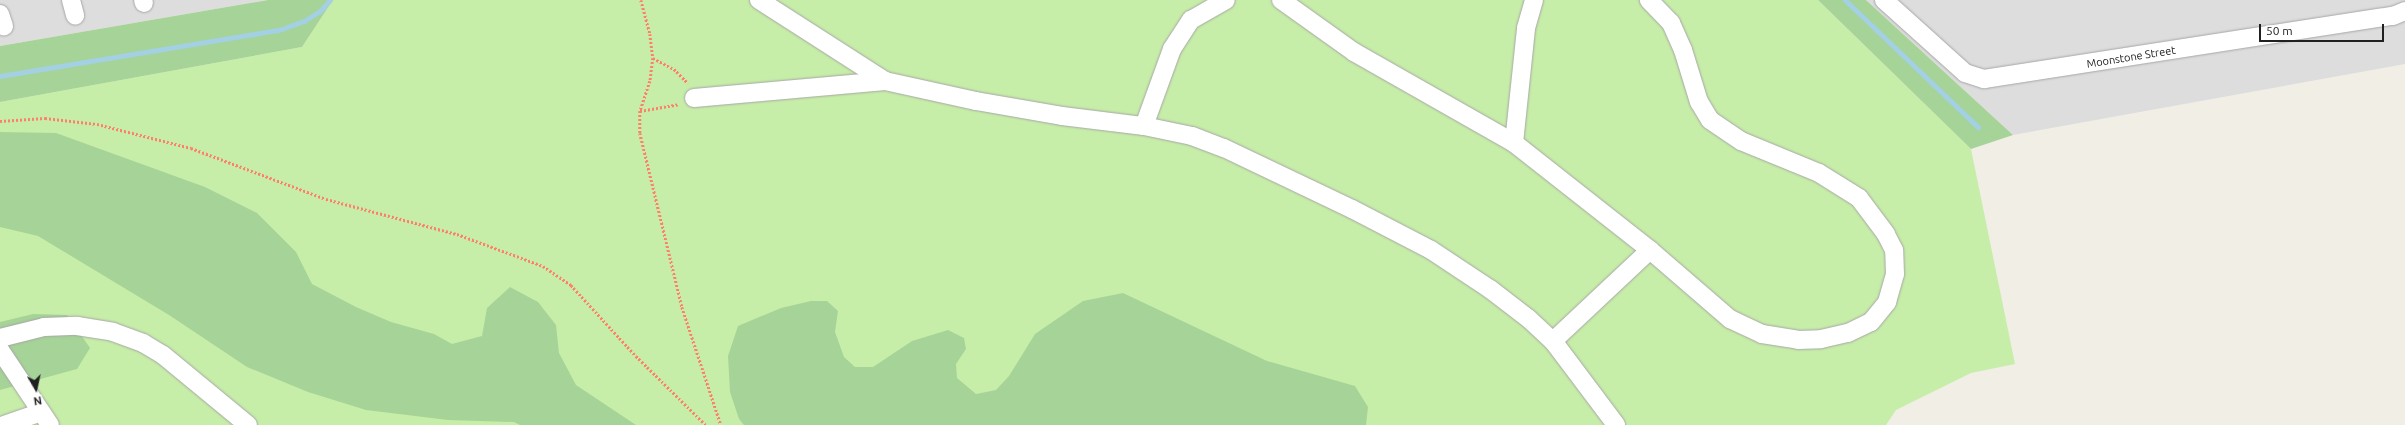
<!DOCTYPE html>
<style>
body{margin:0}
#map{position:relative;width:2405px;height:425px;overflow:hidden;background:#f1eee6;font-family:Ubuntu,sans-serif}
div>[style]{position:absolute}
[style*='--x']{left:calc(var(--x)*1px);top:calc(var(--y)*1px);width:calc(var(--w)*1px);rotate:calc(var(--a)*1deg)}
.residential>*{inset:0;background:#dedddd}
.grass>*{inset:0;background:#c7eea8}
.forest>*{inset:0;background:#a6d397}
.stream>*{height:5px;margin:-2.5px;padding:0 2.5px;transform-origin:2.5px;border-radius:2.5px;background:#a3d0e2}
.path>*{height:2.5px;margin-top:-1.25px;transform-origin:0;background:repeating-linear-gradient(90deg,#ff8069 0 2px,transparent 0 4px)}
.roads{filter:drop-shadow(0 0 1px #a7a7a7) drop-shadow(0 0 1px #a7a7a7)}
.street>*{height:18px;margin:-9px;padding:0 9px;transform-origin:9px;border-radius:9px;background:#fff}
span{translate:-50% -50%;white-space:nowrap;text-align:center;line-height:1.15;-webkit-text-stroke:3px #fff;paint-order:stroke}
.street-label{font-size:11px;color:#202020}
.north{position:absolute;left:16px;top:369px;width:40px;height:40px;-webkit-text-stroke:3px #fff;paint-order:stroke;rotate:171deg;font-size:11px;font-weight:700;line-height:16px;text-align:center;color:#202020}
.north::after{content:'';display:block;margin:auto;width:14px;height:18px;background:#202020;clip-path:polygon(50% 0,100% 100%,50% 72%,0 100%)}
.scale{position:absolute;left:2259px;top:24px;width:125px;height:18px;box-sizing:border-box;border:2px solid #202020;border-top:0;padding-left:5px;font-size:12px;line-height:14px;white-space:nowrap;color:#202020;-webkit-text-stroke:3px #fff;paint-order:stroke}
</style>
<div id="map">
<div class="residential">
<div style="clip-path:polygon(0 0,268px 0,0 46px)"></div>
<div style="clip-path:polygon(1866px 0,2405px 0,2405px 64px,2013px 135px)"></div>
</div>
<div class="grass">
<div style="clip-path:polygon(333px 0,1818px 0,1971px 149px,2015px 364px,1971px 373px,1896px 410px,1886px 425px,0 425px,0 102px,302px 47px)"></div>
</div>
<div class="forest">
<div style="clip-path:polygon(268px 0,333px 0,302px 47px,0 102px,0 46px)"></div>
<div style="clip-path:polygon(1818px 0,1866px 0,2013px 135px,1971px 149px)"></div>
<div style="clip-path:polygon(0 132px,56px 133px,205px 187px,257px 213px,296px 252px,312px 284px,356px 307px,391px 322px,434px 334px,452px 344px,482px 336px,487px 308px,510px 287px,538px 302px,556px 325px,559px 353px,576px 385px,636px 425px,520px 425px,514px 422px,448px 420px,366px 410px,308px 392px,247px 367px,169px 315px,38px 236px,0 227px)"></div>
<div style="clip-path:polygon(1123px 293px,1267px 361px,1355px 386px,1368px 407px,1366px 425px,744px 425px,739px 419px,730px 392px,728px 356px,738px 326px,781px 308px,811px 301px,827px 301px,838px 311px,835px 332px,844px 357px,855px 367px,873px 367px,912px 341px,948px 330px,964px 338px,966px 349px,956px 364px,957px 378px,976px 394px,996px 390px,1009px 376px,1035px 334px,1083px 301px)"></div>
<div style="clip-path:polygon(33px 314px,67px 315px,90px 348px,77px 369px,0 390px,0 322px)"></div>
</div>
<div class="stream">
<div style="--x:1845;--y:0;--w:184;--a:43.7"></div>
<div style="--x:0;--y:76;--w:283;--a:-9.4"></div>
<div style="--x:279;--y:30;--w:27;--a:-20"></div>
<div style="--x:304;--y:21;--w:19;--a:-32"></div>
<div style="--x:320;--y:11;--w:15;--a:-48"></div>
</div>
<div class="path">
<div style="--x:641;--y:0;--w:35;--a:75"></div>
<div style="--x:650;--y:34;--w:24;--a:83"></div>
<div style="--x:653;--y:58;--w:23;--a:97"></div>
<div style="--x:650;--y:81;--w:32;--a:108"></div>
<div style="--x:640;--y:111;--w:22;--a:90"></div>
<div style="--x:640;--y:133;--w:179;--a:76.4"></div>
<div style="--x:682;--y:307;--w:124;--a:71.7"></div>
<div style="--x:653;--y:58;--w:24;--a:28"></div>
<div style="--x:674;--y:69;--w:20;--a:45"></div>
<div style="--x:640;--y:111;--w:39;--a:-10"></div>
<div style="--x:0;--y:121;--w:45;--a:-3.8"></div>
<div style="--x:45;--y:118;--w:52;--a:6.6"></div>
<div style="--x:97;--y:124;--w:97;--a:14.3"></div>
<div style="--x:191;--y:148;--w:144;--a:20.7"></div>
<div style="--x:326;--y:199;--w:136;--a:15"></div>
<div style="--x:457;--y:234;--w:92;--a:20.4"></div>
<div style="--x:543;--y:266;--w:34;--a:34"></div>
<div style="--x:571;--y:285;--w:96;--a:47.5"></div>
<div style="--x:636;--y:356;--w:98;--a:44.6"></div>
</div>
<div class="roads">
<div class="street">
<div style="--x:71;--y:0;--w:16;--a:75"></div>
<div style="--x:143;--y:0;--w:3;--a:72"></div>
<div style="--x:759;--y:0;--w:150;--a:32.7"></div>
<div style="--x:1281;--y:0;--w:90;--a:35.5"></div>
<div style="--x:1354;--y:52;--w:184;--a:29.6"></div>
<div style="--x:1514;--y:143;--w:173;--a:38.2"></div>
<div style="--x:1650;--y:250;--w:106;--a:40.8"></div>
<div style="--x:1730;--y:319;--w:35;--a:25"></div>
<div style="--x:1762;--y:334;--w:36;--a:9"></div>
<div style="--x:1798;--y:340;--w:23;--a:-2"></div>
<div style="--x:1821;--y:339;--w:28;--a:-13"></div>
<div style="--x:1848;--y:333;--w:25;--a:-26"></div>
<div style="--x:1871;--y:322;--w:26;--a:-51"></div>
<div style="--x:1887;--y:302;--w:29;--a:-74"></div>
<div style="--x:1895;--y:274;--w:24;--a:-92"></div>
<div style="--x:1894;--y:250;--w:18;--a:-117"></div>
<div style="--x:1886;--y:234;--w:45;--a:-126.9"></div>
<div style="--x:1859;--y:198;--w:47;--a:-148"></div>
<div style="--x:1819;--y:173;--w:84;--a:-157.7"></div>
<div style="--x:1741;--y:141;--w:37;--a:-146"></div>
<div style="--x:1710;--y:120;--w:21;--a:-121"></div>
<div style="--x:1699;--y:102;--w:54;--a:-107.1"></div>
<div style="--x:1683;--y:50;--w:30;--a:-114"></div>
<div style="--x:1671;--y:23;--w:32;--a:-134"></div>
<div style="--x:1884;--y:0;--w:109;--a:42"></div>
<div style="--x:1965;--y:73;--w:20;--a:18"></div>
<div style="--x:1984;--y:79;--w:414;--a:-8.8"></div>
<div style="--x:2393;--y:16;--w:13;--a:-23"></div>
<div style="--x:0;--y:14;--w:13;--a:72"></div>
<div style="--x:694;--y:98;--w:192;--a:-5.1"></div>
<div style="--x:885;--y:81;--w:93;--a:12.4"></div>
<div style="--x:976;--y:101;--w:87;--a:9.9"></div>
<div style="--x:1062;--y:116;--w:83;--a:7"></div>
<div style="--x:1144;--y:126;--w:49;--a:11.8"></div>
<div style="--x:1192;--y:136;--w:34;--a:21"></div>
<div style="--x:1224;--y:148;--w:142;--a:25.5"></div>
<div style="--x:1352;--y:209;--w:89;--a:27.4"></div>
<div style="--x:1431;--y:250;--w:71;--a:33.5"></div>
<div style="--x:1490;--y:289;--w:49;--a:37.6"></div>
<div style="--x:1529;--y:319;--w:33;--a:43"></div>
<div style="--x:1553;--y:341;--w:105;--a:53.1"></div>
<div style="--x:1144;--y:126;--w:82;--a:-70"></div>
<div style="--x:1172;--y:49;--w:35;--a:-57"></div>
<div style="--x:1191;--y:20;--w:40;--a:-29.7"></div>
<div style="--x:1514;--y:143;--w:116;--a:-84"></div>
<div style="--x:1526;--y:28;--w:29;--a:-74"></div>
<div style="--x:0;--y:338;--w:45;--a:-14"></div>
<div style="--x:44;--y:327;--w:33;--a:-2"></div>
<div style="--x:77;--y:326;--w:36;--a:9"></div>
<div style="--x:113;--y:332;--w:32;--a:20"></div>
<div style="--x:143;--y:343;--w:23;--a:31"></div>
<div style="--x:163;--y:355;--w:110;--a:39.5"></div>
<div style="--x:1553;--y:341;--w:133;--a:-43.2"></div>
<div style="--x:0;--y:350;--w:90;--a:56.3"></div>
<div style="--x:4;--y:425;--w:39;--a:-19"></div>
</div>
</div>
<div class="street-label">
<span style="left:2131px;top:57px;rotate:-9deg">Moonstone Street</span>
</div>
<div class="north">N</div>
<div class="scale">50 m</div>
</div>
